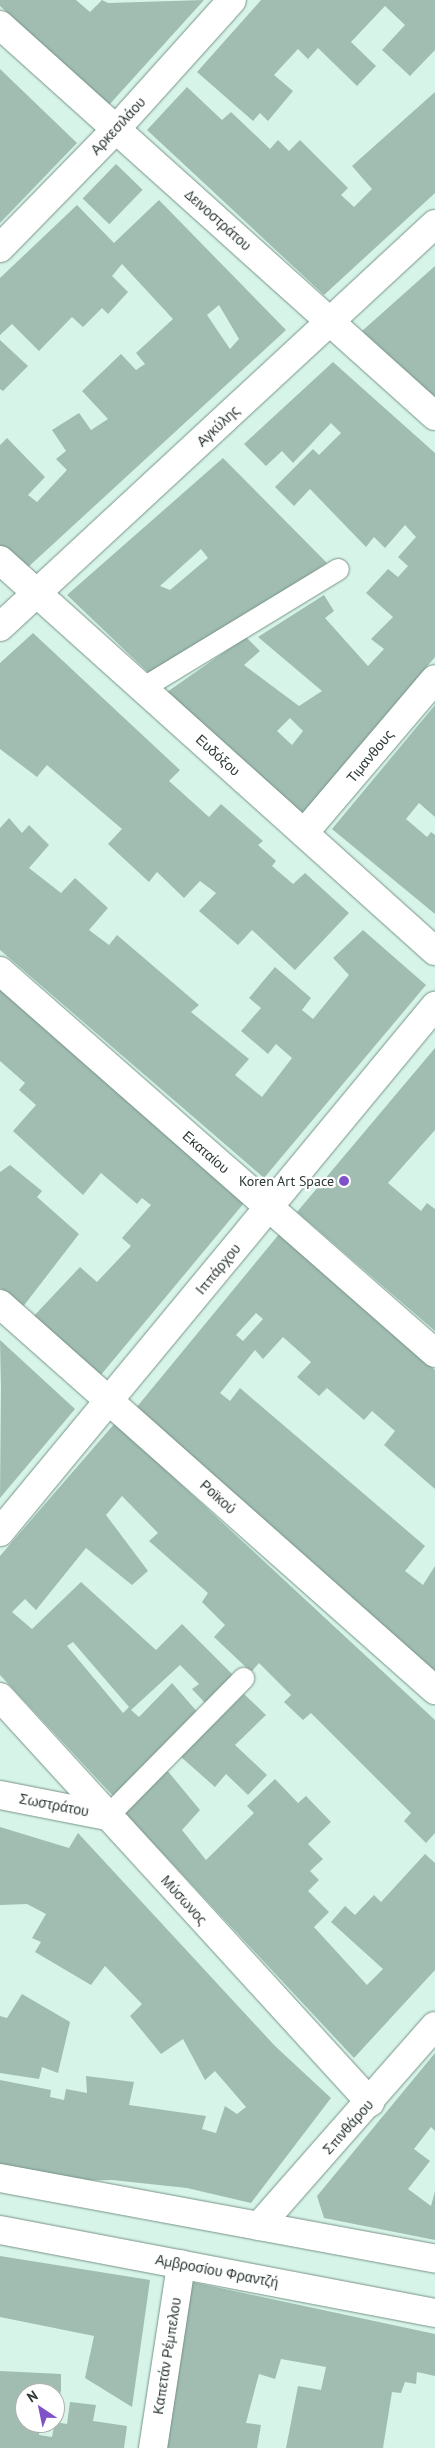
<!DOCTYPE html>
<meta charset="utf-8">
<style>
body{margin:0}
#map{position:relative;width:435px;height:2448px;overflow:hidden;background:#d7f4e8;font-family:"PT Sans",sans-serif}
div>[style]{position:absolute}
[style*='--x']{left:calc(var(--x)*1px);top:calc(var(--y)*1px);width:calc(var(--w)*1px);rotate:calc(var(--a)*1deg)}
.building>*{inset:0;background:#a1bdb1;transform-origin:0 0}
.roads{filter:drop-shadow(0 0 1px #789388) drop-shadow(0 0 1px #789388)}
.service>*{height:21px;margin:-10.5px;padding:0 10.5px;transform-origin:10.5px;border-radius:10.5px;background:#fff}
.minor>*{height:28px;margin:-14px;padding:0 14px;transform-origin:14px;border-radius:14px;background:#fff}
.secondary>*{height:28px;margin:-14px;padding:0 14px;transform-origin:14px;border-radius:14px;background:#fff}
.dots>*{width:14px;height:14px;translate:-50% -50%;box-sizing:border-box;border:2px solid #fff;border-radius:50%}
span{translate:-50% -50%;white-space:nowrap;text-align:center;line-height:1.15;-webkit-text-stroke:4.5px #fff;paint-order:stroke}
.street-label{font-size:14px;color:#2d3934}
.poi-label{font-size:14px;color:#2d3934}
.right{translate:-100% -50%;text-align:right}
.north{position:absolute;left:15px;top:2383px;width:50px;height:50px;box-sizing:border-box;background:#fff;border:1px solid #abb0ae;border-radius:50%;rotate:326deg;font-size:14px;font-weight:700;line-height:20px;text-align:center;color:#2d3934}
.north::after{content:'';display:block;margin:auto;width:18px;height:22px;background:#8052ca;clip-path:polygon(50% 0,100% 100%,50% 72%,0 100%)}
</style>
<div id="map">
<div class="building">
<div style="clip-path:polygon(0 0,76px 0,90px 12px,102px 0,108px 3px,204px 0,109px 105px,0 6px)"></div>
<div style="clip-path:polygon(261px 0,435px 0,435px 50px,410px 76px,382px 50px,405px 25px,385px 6px,351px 42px,376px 66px,357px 86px,318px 48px,308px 59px,298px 49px,274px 75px,293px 91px,268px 121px,260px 113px,253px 121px,197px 72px)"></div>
<div style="clip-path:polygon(0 69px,77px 143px,0 223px)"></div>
<div style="clip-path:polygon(187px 87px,222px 120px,231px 112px,270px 149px,278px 140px,289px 151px,300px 140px,348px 188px,341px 195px,354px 207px,372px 189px,352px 166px,435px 92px,435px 193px,324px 295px,147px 130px)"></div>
<div style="left:116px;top:164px;width:37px;height:48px;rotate:44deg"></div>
<div style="clip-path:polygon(evenodd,159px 200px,286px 330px,26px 569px,0 546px,0 445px,7px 438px,45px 477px,28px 495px,37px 502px,67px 470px,56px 459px,66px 451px,52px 430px,79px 413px,91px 430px,108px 419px,82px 391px,121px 354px,136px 370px,145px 364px,136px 353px,173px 319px,122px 264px,112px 276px,128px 292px,108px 314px,102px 308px,83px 327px,72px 317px,39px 351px,12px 324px,0 335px,0 278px,77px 205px,114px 243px,159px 200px,219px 305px,239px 339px,230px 349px,207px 315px,219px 305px)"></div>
<div style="clip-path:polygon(435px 266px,435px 398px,362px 331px)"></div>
<div style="clip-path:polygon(0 340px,28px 366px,3px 391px,0 389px)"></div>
<div style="clip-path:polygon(evenodd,333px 362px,435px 453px,435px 657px,303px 814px,167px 692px,246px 637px,260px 651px,244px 665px,299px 706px,322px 691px,258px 637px,324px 595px,334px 611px,325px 618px,368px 666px,384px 649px,371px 639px,393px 617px,366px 593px,388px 569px,398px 577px,408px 566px,398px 557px,416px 537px,405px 525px,385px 548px,374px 537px,366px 547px,310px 489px,294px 506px,275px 487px,313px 449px,319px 455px,341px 433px,331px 423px,293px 463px,282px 451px,266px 466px,244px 444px,333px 362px,290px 718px,303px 731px,292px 745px,277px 731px,290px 718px)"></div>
<div style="clip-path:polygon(evenodd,223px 458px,327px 563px,153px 677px,67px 595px,223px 458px,201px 549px,208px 558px,170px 590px,160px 586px,201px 549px)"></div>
<div style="clip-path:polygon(33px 633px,180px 770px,169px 781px,209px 817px,221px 804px,263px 841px,258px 845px,276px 861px,272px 866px,293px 884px,305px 873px,349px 913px,295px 970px,252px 930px,238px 945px,199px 911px,216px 893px,200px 881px,184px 898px,157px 872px,149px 882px,108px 844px,122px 829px,47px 765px,37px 777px,0 749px,0 663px)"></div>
<div style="clip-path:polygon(435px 705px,435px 817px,419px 803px,406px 819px,427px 837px,431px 832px,435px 835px,435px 914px,332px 829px)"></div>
<div style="clip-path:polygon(9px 818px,22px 833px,29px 825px,49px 845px,29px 868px,61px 893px,75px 878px,108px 908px,89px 930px,109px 945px,117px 935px,199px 1005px,191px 1012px,249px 1059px,235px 1075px,262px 1097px,292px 1058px,276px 1044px,268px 1054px,241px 1031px,261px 1008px,249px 998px,275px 967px,311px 998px,302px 1010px,313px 1019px,349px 975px,333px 958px,363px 930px,426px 985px,264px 1178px,0 950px,0 828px)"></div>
<div style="clip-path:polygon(0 987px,244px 1203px,100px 1376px,33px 1317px,80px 1267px,97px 1282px,131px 1246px,122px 1238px,151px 1205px,142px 1198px,137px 1204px,101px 1173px,83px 1195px,13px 1131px,36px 1105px,19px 1090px,25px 1083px,0 1061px)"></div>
<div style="clip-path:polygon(435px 1048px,435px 1130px,388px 1183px,421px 1211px,427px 1203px,435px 1209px,435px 1331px,297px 1212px)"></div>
<div style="clip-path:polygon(10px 1165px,42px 1191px,37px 1197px,79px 1234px,22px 1308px,0 1288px,0 1172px)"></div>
<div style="clip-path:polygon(evenodd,280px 1233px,435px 1370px,435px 1489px,384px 1445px,395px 1431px,372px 1411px,364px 1420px,327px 1388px,319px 1396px,297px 1377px,311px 1362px,283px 1337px,263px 1359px,255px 1350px,220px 1393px,230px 1401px,240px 1388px,425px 1546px,405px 1571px,423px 1585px,435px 1566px,435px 1674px,136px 1408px,280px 1233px,256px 1313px,263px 1319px,243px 1341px,236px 1335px,256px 1313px)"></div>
<div style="clip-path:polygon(0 1340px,75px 1409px,0 1498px,1px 1388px)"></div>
<div style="clip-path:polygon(evenodd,115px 1423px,435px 1720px,435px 1833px,426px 1843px,404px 1821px,411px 1813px,311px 1713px,303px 1720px,284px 1702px,291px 1695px,259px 1663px,251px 1672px,214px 1637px,225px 1625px,202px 1602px,208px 1593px,149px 1541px,158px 1533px,122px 1496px,106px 1515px,148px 1571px,132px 1585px,86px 1548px,36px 1610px,25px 1599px,12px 1612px,32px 1629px,81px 1582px,156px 1650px,182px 1624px,233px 1675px,206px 1704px,192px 1689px,199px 1684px,180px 1665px,131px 1710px,139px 1717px,172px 1683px,200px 1715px,114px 1797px,0 1675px,0 1556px,115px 1423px,73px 1642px,129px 1707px,123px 1713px,67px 1646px,73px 1642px)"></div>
<div style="clip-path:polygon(244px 1694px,266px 1715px,235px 1745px,267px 1775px,248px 1795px,226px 1774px,215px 1787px,181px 1757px)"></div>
<div style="clip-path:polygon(166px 1769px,200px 1810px,182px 1830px,206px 1860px,254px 1813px,247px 1806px,275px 1779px,298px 1803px,306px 1796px,331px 1822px,308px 1844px,323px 1859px,310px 1871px,319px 1880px,308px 1891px,329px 1912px,314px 1927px,367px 1985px,383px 1969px,331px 1922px,345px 1906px,355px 1915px,374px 1895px,381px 1902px,425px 1854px,435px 1863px,435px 1970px,354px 2058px,124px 1812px)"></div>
<div style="clip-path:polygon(0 1827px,69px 1848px,78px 1833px,275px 2046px,331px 2098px,251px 2203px,187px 2188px,112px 2180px,70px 2181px,0 2168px,0 2080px,51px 2090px,50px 2097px,64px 2100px,66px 2089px,87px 2093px,86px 2076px,134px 2082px,129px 2105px,206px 2116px,202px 2129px,216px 2133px,225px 2106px,237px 2114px,246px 2107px,215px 2071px,205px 2080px,183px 2039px,161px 2054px,130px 2016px,142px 2004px,105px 1966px,91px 1985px,35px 1952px,41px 1942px,32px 1938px,46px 1914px,27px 1904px,0 1905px)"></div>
<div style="clip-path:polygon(22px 1994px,70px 2022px,58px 2073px,42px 2067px,39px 2079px,0 2073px,0 2016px,7px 2018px)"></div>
<div style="clip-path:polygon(435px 2053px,435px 2131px,431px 2127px,414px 2149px,430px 2161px,408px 2189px,431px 2206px,435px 2191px,435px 2240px,324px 2218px,317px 2196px)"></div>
<div style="clip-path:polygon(0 2256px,150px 2280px,132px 2407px,85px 2378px,94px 2336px,0 2317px)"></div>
<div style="clip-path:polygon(192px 2282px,435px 2334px,435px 2376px,417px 2372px,416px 2384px,405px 2382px,401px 2393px,392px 2392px,383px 2448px,286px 2448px,298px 2386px,321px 2390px,326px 2367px,281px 2359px,275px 2379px,259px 2374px,246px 2423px,261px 2425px,257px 2448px,165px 2448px)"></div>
<div style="clip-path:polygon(0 2371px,61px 2374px,61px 2391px,55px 2409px,55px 2393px,25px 2393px,25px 2423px,40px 2423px,39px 2435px,52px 2437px,55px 2422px,67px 2424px,70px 2402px,96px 2405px,93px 2421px,127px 2426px,124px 2448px,0 2448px)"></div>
</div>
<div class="roads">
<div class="service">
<div style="--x:142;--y:688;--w:229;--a:-31.3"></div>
<div style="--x:107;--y:1816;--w:194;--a:-45.4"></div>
</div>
<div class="minor">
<div style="--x:0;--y:25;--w:585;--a:41.95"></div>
<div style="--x:0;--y:248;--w:166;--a:-45.7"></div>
<div style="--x:116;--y:129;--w:173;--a:-48"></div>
<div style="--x:0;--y:560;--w:585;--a:41.95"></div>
<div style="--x:0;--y:627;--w:593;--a:-42.81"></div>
<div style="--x:304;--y:833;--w:202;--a:-49.6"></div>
<div style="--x:0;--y:971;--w:579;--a:41.29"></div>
<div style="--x:0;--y:1304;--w:582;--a:41.58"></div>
<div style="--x:0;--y:1532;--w:683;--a:-50.41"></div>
<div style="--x:0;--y:1697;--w:549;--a:47.59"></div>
<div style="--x:0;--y:1795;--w:109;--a:11.1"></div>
<div style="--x:259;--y:2226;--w:266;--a:-48.7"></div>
<div style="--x:153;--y:2448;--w:186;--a:-81.3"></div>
</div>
<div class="secondary">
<div style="--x:0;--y:2178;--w:442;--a:10.5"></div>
<div style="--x:0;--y:2230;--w:443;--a:10.8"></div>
</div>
</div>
<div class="dots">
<div style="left:344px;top:1181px;background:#8052ca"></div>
</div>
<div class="street-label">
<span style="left:118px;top:126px;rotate:-47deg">Αρκεσιλάου</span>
<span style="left:218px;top:220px;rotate:42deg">Δεινοστράτου</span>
<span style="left:218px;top:426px;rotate:-43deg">Αγκύλης</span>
<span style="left:218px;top:755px;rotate:42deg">Ευδόξου</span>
<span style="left:370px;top:756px;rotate:-50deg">Τιμανθους</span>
<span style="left:206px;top:1152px;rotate:41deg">Εκαταίου</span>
<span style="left:218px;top:1269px;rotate:-50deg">Ιππάρχου</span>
<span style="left:218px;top:1497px;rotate:42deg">Ροϊκού</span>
<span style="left:54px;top:1805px;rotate:11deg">Σωστράτου</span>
<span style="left:184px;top:1900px;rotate:48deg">Μύσωνος</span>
<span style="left:348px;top:2127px;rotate:-48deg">Σπινθάρου</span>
<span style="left:217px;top:2271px;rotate:11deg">Αμβροσίου Φραντζή</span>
<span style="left:167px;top:2356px;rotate:-81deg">Καπετάν Ρέμπελου</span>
</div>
<div class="poi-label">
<span class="right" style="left:334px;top:1181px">Koren Art Space</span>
</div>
<div class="north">N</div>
</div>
